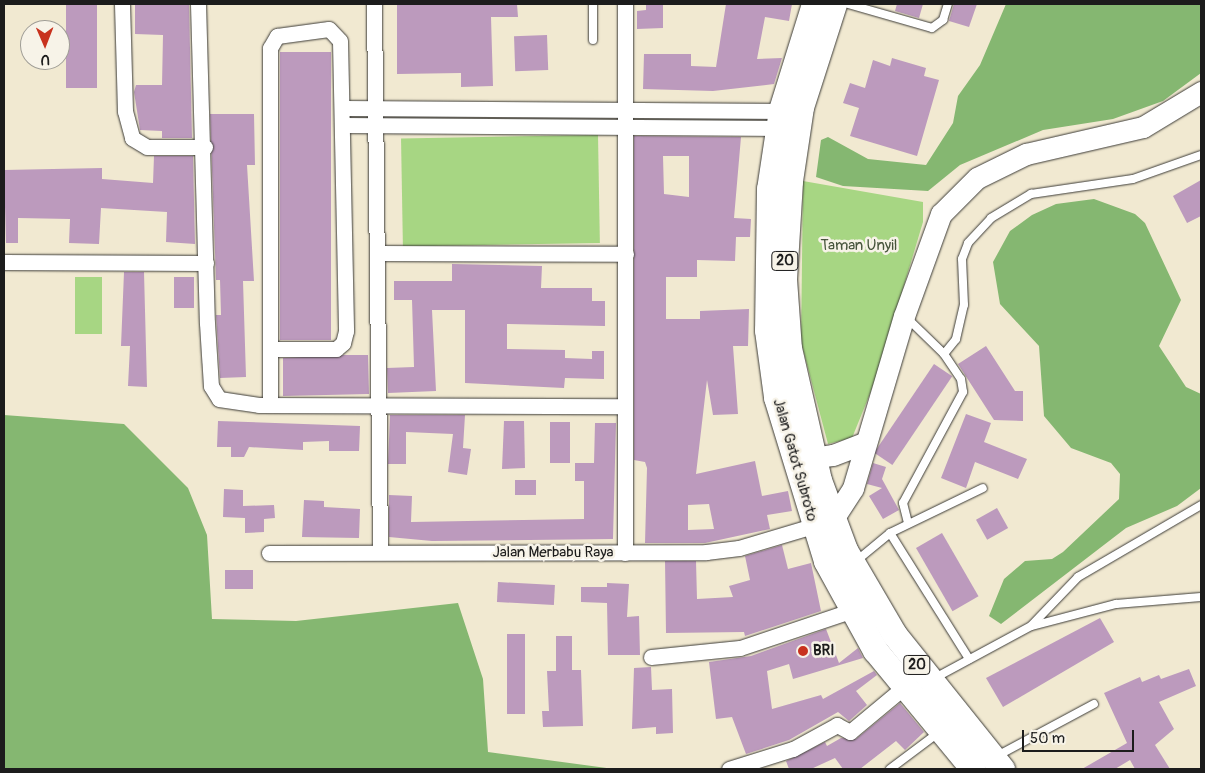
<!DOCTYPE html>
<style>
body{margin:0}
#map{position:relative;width:1205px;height:773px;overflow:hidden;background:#f1e9d1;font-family:Pangolin,sans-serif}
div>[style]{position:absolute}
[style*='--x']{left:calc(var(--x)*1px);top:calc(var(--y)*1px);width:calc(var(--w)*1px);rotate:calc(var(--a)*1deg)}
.green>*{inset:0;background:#a7d683;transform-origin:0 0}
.forest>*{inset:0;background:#85b771}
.building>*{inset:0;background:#bc9abd;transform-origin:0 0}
.roads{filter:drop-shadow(0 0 1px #3c3b37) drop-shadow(0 0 1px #3c3b37)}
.service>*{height:8px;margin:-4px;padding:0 4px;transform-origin:4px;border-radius:4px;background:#fff}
.minor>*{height:15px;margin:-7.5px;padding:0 7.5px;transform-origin:7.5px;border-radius:7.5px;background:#fff}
.secondary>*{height:21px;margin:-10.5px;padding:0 10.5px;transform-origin:10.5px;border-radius:10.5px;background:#fff}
.trunk>*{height:25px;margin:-12.5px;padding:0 12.5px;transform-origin:12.5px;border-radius:12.5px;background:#fff}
.dots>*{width:14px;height:14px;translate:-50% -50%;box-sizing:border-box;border:2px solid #f7f3e8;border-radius:50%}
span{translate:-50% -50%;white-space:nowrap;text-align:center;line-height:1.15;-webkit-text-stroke:5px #f7f3e8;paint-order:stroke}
.shield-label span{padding:1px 4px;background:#f7f3e8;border:1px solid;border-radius:4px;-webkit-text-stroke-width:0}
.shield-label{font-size:14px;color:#1c1c1c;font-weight:700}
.park-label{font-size:15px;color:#46543b}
.street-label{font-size:15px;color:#1c1c1c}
.poi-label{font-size:15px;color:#1c1c1c;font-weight:700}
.left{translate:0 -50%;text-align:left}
.frame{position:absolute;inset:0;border:5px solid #1c1c1c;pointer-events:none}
.north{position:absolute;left:20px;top:20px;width:50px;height:50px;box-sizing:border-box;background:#f7f3e8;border:1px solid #9f9d96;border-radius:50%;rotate:179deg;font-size:14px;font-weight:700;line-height:20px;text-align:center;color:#1c1c1c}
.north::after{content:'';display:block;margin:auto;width:18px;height:22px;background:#c8321e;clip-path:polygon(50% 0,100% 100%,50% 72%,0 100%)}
.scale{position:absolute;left:1022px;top:730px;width:112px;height:22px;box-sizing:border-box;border:2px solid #1c1c1c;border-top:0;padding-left:6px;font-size:15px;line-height:18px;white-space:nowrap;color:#1c1c1c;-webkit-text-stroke:4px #f7f3e8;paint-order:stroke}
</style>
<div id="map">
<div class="green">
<div style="left:598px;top:135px;width:108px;height:197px;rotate:89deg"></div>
<div style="clip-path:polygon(803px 181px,923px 202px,923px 222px,876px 379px,852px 438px,828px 444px,801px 342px)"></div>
<div style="left:75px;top:277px;width:27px;height:57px"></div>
</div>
<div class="forest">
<div style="clip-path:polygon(1006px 4px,1201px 4px,1201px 73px,1163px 101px,1113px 119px,1043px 130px,960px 165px,928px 191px,843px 186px,816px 177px,821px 140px,828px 137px,868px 159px,926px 165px,953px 123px,958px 96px,980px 65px)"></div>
<div style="clip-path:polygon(1094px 199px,1135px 214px,1145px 223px,1181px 300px,1159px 346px,1186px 387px,1201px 394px,1201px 488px,1177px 506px,1126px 528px,1001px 624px,989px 616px,1004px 579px,1025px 561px,1052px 559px,1063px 552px,1119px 499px,1120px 474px,1111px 463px,1071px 448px,1044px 416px,1039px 346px,1000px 304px,993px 262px,1010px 231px,1032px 215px,1056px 204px)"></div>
<div style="clip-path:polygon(4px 415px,124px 424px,188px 488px,207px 535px,212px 619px,296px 621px,458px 603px,483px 679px,488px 752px,614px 769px,4px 769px)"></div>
</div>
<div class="building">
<div style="left:66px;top:4px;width:31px;height:84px"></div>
<div style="clip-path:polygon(135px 4px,189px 4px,192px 138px,162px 138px,162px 131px,140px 130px,134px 92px,136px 85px,162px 85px,163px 35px,135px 34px)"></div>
<div style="clip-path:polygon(517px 4px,518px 17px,491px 17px,493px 86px,461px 87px,461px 73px,397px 74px,397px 5px)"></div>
<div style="clip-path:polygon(646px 4px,663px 4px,663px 28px,637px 29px,637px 11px,646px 10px)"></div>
<div style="clip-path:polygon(726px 4px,792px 4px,789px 21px,765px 17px,757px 59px,782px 58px,774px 84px,713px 91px,643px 89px,644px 54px,691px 54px,691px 66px,716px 67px)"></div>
<div style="clip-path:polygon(897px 4px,923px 4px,919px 18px,895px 11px)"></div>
<div style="clip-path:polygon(954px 4px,977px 4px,969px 27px,949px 21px)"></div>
<div style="left:547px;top:35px;width:35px;height:33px;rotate:88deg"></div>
<div style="left:331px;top:52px;width:288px;height:51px;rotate:90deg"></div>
<div style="clip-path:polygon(892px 58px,926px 68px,924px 76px,939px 80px,917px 156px,850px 136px,859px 108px,843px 103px,850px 83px,865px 88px,873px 60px,890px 66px)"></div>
<div style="clip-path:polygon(210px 114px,254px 114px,255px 165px,247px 165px,254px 281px,243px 281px,246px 377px,220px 378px,216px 315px,221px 315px,220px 280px,216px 280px)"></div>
<div style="clip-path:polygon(evenodd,634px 136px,741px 137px,734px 218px,751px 219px,750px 237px,736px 237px,735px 261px,697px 260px,697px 277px,666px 277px,666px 319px,700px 319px,700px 311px,749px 309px,748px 346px,733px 346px,738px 414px,713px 415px,707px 380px,696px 474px,755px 461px,762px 496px,788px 491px,792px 511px,767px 515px,770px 529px,705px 543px,645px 543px,647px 468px,645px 462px,634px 460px,634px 136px,663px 156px,689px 156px,689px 197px,664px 194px,663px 156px,634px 136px,709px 504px,714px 529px,688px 530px,688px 505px,709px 504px)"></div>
<div style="clip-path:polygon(154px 156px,193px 156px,195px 244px,166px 242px,167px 212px,101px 208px,99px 244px,69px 243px,70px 219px,18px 218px,18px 243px,6px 243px,4px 170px,102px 168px,102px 179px,153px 183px)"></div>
<div style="clip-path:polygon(1201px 180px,1201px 216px,1187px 223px,1173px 196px)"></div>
<div style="clip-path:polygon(452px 264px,542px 266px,541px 288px,592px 288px,592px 301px,605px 301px,605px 326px,507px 324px,507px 349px,565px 350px,565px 358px,592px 359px,592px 351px,604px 351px,604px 379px,565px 378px,564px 388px,465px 383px,465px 310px,432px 310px,436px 391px,388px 393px,387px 368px,414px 367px,412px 300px,394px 300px,394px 281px,452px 281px)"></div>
<div style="clip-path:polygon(124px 272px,144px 272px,147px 387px,128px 386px,130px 346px,121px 346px)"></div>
<div style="left:174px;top:277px;width:20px;height:31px"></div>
<div style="clip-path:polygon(986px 346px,1015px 391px,1023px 391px,1023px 421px,994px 420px,958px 364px)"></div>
<div style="clip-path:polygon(344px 355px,368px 355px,369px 394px,283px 396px,283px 358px)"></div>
<div style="left:934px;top:364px;width:22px;height:107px;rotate:34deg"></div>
<div style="clip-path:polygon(966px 414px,991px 423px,984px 442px,1027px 459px,1018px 479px,975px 462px,966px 488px,941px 478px)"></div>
<div style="clip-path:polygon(390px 415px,465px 415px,463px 448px,471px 449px,467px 475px,448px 472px,453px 434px,406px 432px,406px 464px,388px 464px)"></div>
<div style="clip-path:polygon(218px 421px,360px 426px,359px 451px,329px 451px,329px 441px,303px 442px,303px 450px,249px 447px,244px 457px,231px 457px,231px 447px,217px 447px)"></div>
<div style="clip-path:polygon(504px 421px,524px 421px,525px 468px,502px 469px)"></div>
<div style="left:550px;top:422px;width:20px;height:41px"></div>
<div style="clip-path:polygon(595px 423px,616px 423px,613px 539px,432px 541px,389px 537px,389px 495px,412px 496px,411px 522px,584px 519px,584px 481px,575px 481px,575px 463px,594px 463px)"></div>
<div style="clip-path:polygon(873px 463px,886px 467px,882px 479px,899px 510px,883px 519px,869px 496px,882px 488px,867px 484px)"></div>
<div style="left:515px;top:480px;width:21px;height:15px"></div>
<div style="clip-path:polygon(224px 489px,243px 490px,243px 506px,274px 505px,275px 518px,264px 519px,264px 532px,245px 533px,245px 518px,223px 517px)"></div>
<div style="clip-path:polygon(304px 500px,324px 501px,324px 507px,360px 509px,359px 538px,302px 537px)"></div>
<div style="left:997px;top:508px;width:23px;height:24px;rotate:61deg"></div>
<div style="left:942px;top:533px;width:73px;height:30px;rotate:60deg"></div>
<div style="clip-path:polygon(782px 545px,788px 569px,811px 563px,821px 611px,745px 636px,744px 632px,666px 633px,665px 561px,696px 561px,697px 599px,733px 597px,729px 586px,750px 580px,745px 556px)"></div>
<div style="left:253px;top:570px;width:19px;height:28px;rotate:90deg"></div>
<div style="left:498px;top:582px;width:57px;height:20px;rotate:3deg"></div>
<div style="clip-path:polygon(607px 583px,629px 584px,627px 617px,639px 616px,640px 655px,608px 655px,607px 603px,581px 602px,581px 587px,607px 587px)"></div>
<div style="clip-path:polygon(1100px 618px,1114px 642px,1003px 707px,986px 678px)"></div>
<div style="clip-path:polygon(826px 629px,839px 663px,858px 648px,863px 658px,793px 679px,789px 664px,767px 671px,772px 709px,821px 695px,823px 699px,874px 671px,877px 675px,856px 691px,867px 705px,849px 721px,838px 712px,789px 740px,746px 754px,732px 717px,716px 719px,709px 662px,751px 656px)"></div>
<div style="left:507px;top:634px;width:18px;height:80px"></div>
<div style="clip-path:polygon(556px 636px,572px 636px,572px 670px,581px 670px,583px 726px,543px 727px,542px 711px,549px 711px,547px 671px,556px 671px)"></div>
<div style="clip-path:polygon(651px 667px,652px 690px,672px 689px,673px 733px,656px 734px,656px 727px,632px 729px,634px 668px)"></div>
<div style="clip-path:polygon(1189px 669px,1196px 686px,1159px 702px,1174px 729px,1155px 745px,1170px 769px,1135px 769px,1130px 760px,1115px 769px,1082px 769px,1127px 743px,1104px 693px,1140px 677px,1142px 682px,1159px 675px,1161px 679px)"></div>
<div style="clip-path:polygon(900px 703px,924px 732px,905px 750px,896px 741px,860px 769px,843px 769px,835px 758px,811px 769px,789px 769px,786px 761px,825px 742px,827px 746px,841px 738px,856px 739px)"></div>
</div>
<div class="roads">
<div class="service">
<div style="--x:593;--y:4;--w:36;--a:90"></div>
<div style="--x:848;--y:4;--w:87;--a:15.9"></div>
<div style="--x:932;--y:28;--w:14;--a:-36"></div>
<div style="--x:943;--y:20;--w:17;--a:-73"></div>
<div style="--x:906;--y:317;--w:53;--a:44.2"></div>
<div style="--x:944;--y:354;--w:30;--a:56"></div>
<div style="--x:961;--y:379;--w:13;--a:81"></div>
<div style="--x:963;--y:392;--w:126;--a:118.4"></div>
<div style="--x:903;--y:503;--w:21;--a:76"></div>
<div style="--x:944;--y:354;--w:19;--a:-51"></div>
<div style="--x:956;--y:339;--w:35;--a:-77"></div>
<div style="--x:964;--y:305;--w:46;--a:-92.5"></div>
<div style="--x:962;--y:259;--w:17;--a:-69"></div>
<div style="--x:968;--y:243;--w:34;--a:-47"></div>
<div style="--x:991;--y:218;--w:47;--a:-31"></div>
<div style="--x:1031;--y:194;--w:103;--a:-8.4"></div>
<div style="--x:1133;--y:179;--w:72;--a:-19.4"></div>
<div style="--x:890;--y:533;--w:103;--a:-25.8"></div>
<div style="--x:855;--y:562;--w:45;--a:-39.6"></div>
<div style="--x:890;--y:533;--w:149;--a:57.9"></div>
<div style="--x:1032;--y:626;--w:87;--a:-14.7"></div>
<div style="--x:1116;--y:604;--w:85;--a:-4.7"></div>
<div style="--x:933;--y:679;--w:111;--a:-28.4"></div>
<div style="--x:1031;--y:626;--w:68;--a:-46.2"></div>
<div style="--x:1078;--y:577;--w:143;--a:-30.3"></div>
<div style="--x:997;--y:756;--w:110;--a:-28.2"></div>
<div style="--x:890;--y:769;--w:60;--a:-36.9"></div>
</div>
<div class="minor">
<div style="--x:122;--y:4;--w:107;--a:88.4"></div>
<div style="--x:125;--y:111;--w:28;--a:75"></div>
<div style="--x:132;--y:138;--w:17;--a:31"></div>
<div style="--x:147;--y:147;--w:58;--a:0"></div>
<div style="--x:198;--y:4;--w:319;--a:88.4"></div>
<div style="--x:207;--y:323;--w:63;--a:86.4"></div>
<div style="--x:211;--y:386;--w:15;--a:58"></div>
<div style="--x:219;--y:399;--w:40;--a:8.5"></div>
<div style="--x:259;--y:405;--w:366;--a:0.2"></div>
<div style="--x:374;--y:4;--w:548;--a:89.37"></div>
<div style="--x:344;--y:108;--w:443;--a:0.4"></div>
<div style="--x:344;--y:125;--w:441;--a:0.4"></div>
<div style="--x:377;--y:253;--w:249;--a:0.2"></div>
<div style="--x:4;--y:262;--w:202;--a:0.3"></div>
<div style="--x:270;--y:405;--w:357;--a:-90"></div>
<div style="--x:270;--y:48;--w:14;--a:-60"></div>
<div style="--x:277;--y:36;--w:52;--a:-7.7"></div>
<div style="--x:329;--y:29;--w:16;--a:47"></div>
<div style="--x:340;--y:41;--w:290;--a:88.8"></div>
<div style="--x:346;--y:331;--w:12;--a:104"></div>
<div style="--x:343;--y:343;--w:9;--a:139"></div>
<div style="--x:336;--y:349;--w:66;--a:180"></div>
<div style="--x:269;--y:553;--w:437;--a:-0.1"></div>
<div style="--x:706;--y:552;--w:33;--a:-7"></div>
<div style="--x:739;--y:548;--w:77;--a:-16.6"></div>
<div style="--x:625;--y:553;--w:549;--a:-90"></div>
<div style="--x:651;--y:657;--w:89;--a:-5.8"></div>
<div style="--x:740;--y:648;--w:119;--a:-18.6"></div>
<div style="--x:729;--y:769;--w:67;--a:-17.4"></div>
<div style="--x:793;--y:749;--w:50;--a:-28.6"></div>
<div style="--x:837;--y:725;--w:15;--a:28"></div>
<div style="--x:850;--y:732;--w:70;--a:-39.8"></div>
</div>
<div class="secondary">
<div style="--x:798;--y:453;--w:16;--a:18"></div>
<div style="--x:813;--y:458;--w:20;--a:-9"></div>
<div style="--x:833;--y:455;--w:33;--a:-21"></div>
<div style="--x:820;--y:524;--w:14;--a:-21"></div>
<div style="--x:833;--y:519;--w:37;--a:-57"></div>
<div style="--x:853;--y:488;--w:179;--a:-73.5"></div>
<div style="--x:904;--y:316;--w:109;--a:-70.1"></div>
<div style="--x:941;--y:214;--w:51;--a:-45"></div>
<div style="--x:977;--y:178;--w:55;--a:-26.1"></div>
<div style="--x:1026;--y:154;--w:120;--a:-13"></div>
<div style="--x:1143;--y:127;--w:68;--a:-31.1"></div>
</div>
<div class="trunk">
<div style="--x:814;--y:4;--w:111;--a:107.3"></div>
<div style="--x:781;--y:110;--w:80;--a:98.6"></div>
<div style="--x:769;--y:189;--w:141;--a:90.8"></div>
<div style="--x:767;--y:330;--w:68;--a:82.3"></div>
<div style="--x:776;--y:397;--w:171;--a:73"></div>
<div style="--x:826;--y:561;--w:102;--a:61.2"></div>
<div style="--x:875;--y:650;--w:154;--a:50.5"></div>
<div style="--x:834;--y:4;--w:108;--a:107.8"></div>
<div style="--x:801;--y:107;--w:75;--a:98.5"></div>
<div style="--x:790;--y:181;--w:98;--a:93.5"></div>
<div style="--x:784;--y:279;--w:69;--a:85.9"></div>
<div style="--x:789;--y:348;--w:135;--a:77.2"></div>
<div style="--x:819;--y:480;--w:75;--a:69.6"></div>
<div style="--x:845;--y:550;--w:97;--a:59.7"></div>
<div style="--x:894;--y:634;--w:173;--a:51.3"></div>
</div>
</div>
<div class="dots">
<div style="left:803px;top:651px;background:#c8321e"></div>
</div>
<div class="shield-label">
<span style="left:785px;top:261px">20</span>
<span style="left:917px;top:665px">20</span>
</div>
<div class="park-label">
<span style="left:859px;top:246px">Taman Unyil</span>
</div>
<div class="street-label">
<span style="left:795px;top:460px;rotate:74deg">Jalan Gatot Subroto</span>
<span style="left:553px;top:553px">Jalan Merbabu Raya</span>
</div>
<div class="poi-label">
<span class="left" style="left:813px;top:651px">BRI</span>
</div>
<div class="frame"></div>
<div class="north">U</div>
<div class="scale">50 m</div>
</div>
